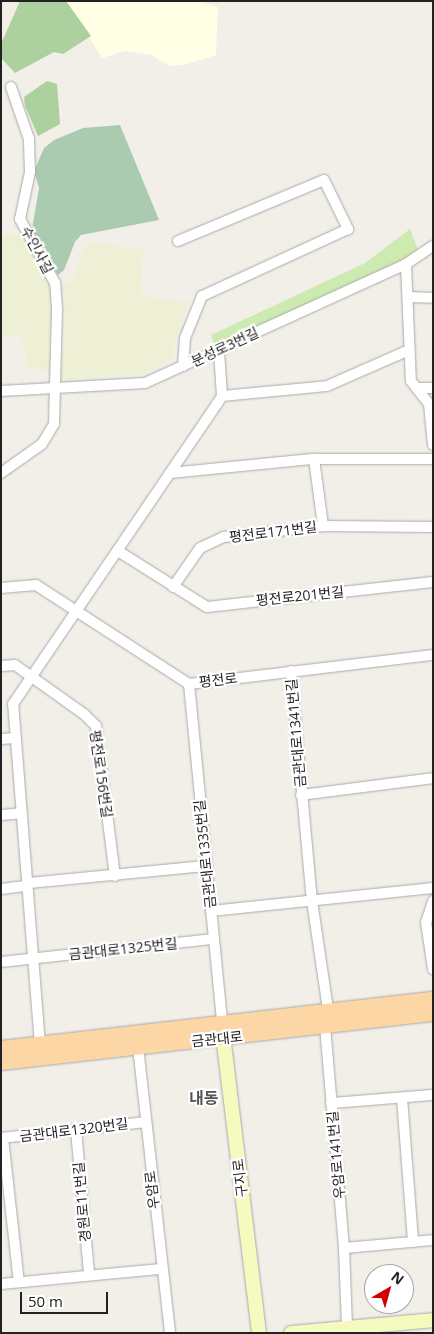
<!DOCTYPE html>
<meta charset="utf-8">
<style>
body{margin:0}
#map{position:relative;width:434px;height:1334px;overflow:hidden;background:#f2efe9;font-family:"Open Sans","Noto Sans KR",sans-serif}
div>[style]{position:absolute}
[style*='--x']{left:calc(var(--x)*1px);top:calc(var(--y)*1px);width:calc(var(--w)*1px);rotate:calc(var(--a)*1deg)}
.education>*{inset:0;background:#ffffe5}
.farmland>*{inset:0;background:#eef0d5}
.grass>*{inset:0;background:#cdebb0}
.forest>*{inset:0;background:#add19e}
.cemetery>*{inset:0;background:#aacbaf}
.roads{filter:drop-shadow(0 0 1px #a9a9a9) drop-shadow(0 0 1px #a9a9a9)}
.street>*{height:10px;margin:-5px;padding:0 5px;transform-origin:5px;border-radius:5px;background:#fff}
.secondary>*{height:14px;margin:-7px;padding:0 7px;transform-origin:7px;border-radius:7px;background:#f7fabf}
.primary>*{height:15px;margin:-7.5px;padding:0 7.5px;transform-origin:7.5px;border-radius:7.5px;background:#fcd6a4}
span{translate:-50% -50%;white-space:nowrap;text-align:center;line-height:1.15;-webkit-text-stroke:4.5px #fff;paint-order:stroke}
.street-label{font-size:14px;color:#222}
.quarter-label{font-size:16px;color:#555;font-weight:700}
.frame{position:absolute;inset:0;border:2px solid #222;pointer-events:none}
.north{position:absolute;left:364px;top:1264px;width:50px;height:50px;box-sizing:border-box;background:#fff;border:1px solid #a7a7a7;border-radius:50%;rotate:38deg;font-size:14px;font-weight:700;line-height:20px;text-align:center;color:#222}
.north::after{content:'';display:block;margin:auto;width:18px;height:22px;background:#d40000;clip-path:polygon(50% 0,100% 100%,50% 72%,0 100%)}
.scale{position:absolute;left:20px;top:1292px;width:88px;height:22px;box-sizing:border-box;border:2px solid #222;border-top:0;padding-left:6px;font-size:15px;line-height:18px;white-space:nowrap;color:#222;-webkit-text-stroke:4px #fff;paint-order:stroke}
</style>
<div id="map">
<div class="education">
<div style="clip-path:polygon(66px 1px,196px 1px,218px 7px,216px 55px,184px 65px,170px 66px,151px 55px,125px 51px,102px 58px)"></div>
</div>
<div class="farmland">
<div style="clip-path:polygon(1px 234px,23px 235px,51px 285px,53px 319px,50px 370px,25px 369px,26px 353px,20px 335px,1px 338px)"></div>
<div style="clip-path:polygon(91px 242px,143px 249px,141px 295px,188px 303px,170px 360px,145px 373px,66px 380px,60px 372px,66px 322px,63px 286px,74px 277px,84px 247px)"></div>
</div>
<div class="grass">
<div style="clip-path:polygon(410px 229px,418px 250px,407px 260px,214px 345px,211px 335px,365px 263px)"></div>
</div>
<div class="forest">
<div style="clip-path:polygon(20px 1px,66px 1px,91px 36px,63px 54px,54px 52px,15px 73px,1px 58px,1px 44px)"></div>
<div style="clip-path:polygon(47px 81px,57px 84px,60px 124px,38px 136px,25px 106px,24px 97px)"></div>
</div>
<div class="cemetery">
<div style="clip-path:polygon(120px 125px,159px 220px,81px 235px,75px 242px,64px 270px,58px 275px,31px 235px,39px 188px,34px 171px,44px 148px,54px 140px,83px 128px)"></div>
</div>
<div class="roads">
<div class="street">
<div style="--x:178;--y:241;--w:158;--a:-22.7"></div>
<div style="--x:324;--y:180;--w:55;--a:63.9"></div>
<div style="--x:348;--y:229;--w:161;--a:155.3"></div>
<div style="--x:202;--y:296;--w:45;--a:112"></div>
<div style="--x:185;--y:338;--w:28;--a:94"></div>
<div style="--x:406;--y:264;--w:117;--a:87.6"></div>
<div style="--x:411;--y:381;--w:29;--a:52"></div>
<div style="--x:429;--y:404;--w:41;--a:84.4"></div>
<div style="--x:408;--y:297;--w:25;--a:2"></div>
<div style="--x:417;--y:388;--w:16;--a:0"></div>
<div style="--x:1;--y:391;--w:144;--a:-3.2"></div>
<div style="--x:145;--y:383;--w:287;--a:-24.5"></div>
<div style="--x:406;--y:264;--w:32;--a:-34"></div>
<div style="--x:222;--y:396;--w:105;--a:-5.4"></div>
<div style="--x:327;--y:386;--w:90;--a:-23.7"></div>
<div style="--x:314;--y:459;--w:68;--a:82.3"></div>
<div style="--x:1;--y:473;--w:50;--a:-35.3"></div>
<div style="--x:42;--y:444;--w:23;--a:-59"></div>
<div style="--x:54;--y:424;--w:115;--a:-88.5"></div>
<div style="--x:57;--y:309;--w:26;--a:-94"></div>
<div style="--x:55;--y:283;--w:73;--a:-118.7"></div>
<div style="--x:20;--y:219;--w:48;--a:-78"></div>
<div style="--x:30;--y:172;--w:33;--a:-92"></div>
<div style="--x:29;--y:139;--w:55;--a:-109.1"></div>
<div style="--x:170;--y:473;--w:145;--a:-5.6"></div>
<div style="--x:314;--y:459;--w:119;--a:0"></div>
<div style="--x:118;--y:551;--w:105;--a:32.2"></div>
<div style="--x:207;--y:607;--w:227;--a:-6.3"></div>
<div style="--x:173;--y:587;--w:47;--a:-55.3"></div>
<div style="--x:200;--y:548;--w:26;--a:-25"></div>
<div style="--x:224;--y:537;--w:100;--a:-6.3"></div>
<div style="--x:323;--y:526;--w:110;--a:0.5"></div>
<div style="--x:1;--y:588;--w:35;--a:-5"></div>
<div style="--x:36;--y:585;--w:182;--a:32.9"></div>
<div style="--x:189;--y:684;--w:246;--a:-6.8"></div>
<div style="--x:1;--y:666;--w:14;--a:-4"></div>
<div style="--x:15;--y:665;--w:86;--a:35.5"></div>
<div style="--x:85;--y:715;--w:16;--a:45"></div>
<div style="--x:96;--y:726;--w:151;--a:82.8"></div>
<div style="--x:291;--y:671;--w:231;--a:84.8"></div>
<div style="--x:312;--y:901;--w:110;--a:81.6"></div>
<div style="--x:189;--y:684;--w:341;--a:84.4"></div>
<div style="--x:1;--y:739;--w:14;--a:-4"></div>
<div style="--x:301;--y:795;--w:133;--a:-7.3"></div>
<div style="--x:1;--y:815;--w:21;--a:-5"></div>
<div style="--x:29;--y:883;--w:179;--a:-5.5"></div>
<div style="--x:1;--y:889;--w:26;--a:-7"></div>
<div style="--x:433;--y:901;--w:22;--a:108"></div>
<div style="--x:426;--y:922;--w:48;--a:81.5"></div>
<div style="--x:211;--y:911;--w:223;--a:-5.9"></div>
<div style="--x:1;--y:962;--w:214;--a:-6.2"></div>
<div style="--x:325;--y:1026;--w:223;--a:85.1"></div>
<div style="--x:344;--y:1248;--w:79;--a:87.8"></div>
<div style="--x:40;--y:1045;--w:342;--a:-94.5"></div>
<div style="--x:13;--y:704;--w:363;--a:-55.8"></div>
<div style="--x:217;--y:404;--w:9;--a:-58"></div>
<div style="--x:222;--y:396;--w:45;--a:-93.8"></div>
<div style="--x:138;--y:1047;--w:288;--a:83.6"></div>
<div style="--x:402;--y:1098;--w:144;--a:85.6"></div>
<div style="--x:331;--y:1103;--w:102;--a:-4.5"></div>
<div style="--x:76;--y:1130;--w:145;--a:84.8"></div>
<div style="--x:1;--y:1138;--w:146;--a:-6.3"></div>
<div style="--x:3;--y:1138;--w:145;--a:83.7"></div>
<div style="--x:344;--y:1248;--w:89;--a:-5.1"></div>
<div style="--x:1;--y:1284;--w:161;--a:-5.4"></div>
</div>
<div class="secondary">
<div style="--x:222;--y:1027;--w:308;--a:83.1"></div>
<div style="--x:291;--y:1333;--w:143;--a:-5.2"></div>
</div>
<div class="primary">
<div style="--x:1;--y:1048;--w:435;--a:-6.5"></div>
<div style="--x:1;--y:1062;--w:435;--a:-6.5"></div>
</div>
</div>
<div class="street-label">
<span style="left:37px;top:250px;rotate:62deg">수인사길</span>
<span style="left:225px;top:347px;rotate:-25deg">분성로3번길</span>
<span style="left:273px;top:532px;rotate:-7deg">평전로171번길</span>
<span style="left:300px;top:596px;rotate:-6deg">평전로201번길</span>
<span style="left:218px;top:680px;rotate:-7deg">평전로</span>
<span style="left:296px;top:733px;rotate:-95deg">금관대로1341번길</span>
<span style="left:101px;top:774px;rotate:82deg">평전로156번길</span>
<span style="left:205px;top:854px;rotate:-96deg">금관대로1335번길</span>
<span style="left:123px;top:949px;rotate:-6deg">금관대로1325번길</span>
<span style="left:217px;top:1039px;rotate:-6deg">금관대로</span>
<span style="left:74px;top:1130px;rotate:-7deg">금관대로1320번길</span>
<span style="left:336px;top:1155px;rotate:-95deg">우암로141번길</span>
<span style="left:240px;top:1178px;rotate:-97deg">구지로</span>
<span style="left:152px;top:1190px;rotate:-97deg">우암로</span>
<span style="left:82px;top:1202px;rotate:-95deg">경원로11번길</span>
</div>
<div class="quarter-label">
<span style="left:204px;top:1098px">내동</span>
</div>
<div class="frame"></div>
<div class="north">N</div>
<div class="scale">50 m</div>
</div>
